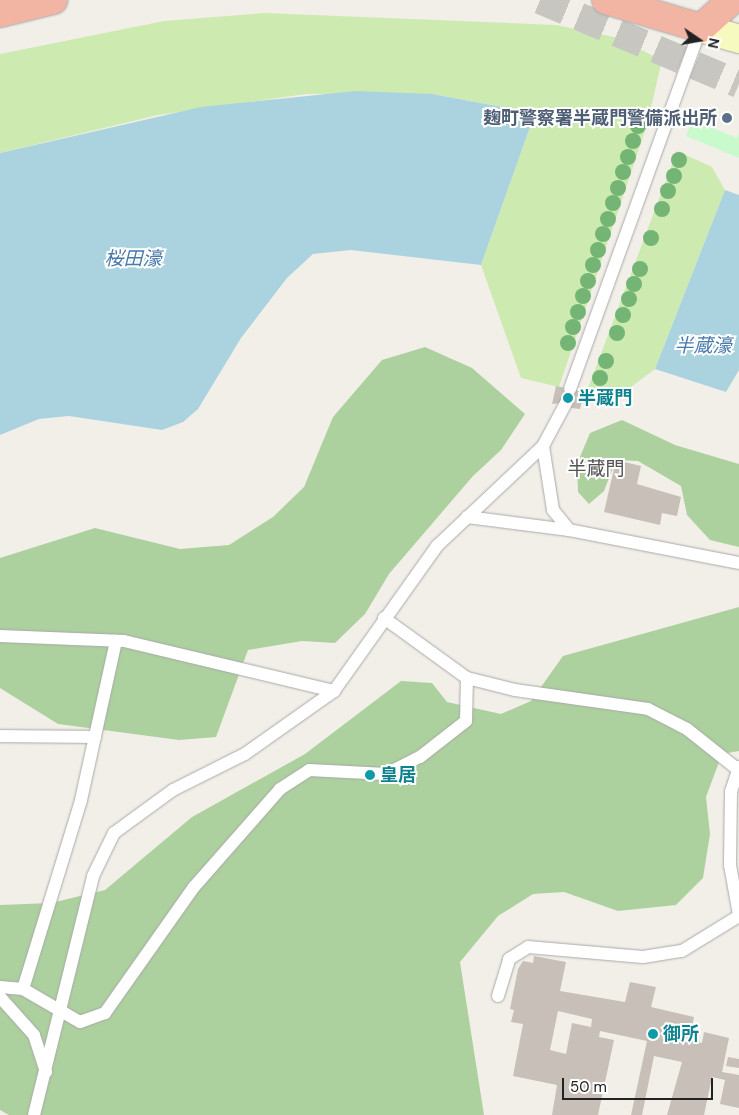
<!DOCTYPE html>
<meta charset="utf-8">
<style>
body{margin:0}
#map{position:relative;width:739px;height:1115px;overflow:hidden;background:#f2efe9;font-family:"DM Sans","Noto Sans JP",sans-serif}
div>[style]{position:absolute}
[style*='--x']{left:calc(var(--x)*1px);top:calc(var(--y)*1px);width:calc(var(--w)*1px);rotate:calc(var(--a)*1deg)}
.grass>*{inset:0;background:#cdebb0}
.forest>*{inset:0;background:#add19e}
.park>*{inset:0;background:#c8facc}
.water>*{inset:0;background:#aad3df}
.building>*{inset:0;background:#c7bfb8}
.motorway-tunnel>*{height:28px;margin-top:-14px;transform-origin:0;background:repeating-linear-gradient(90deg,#c8c6c1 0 28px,transparent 0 42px)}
.roads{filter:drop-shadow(0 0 1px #a9a9a9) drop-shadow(0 0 1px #a9a9a9)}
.service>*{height:12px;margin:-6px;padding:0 6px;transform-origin:6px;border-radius:6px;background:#fff}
.secondary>*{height:28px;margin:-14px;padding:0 14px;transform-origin:14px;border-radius:14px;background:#f7fabf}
.trunk>*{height:28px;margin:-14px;padding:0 14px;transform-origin:14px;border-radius:14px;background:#f2b4a3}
.trees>*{width:16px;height:16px;margin:-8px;border-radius:50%;background:#74b475}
.dots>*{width:14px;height:14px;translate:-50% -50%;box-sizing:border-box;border:2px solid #fff;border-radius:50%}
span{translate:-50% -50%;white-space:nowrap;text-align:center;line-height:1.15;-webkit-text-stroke:4px #fff;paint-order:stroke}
.service-label{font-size:18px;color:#4e5e75;font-weight:700}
.right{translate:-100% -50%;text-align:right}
.culture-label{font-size:18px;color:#0d838f;font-weight:700}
.left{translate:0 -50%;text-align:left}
.water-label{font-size:19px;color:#4a7aab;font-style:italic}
.neighbourhood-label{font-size:19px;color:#555}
.north{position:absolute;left:674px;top:15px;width:50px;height:50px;-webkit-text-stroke:4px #fff;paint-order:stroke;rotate:102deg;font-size:14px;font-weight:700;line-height:20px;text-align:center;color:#222}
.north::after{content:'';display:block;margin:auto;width:18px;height:22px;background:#222;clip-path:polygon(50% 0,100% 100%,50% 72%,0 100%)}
.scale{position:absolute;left:562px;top:1078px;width:151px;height:22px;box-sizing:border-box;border:2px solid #222;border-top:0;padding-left:6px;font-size:15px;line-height:18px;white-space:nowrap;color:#222;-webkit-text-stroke:4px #fff;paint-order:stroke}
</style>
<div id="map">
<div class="grass">
<div style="clip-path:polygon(264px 13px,556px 25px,614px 37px,662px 60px,647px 125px,559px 387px,521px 378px,481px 265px,535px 113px,432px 94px,306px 94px,158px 115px,0 153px,0 54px,164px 21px)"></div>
<div style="clip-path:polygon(677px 151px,712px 167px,725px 190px,655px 369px,615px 399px,587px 391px)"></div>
</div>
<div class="forest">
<div style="clip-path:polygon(425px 347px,472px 368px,525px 414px,501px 450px,473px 476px,389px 574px,365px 614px,335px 643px,302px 641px,248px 650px,216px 737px,179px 740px,58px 724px,0 688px,0 558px,95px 528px,180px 549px,229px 545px,273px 517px,304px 487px,333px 417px,382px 360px)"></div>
<div style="clip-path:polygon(622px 420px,675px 445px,739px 464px,739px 547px,710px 540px,687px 515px,681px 486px,638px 461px,616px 460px,604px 491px,589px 504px,578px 492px,577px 464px,590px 433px)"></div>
<div style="clip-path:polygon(739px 607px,739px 751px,722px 754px,706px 797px,710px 834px,703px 878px,676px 905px,618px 911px,564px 892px,533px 894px,498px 916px,460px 962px,484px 1115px,9px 1115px,0 1110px,0 905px,51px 903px,105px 890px,192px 817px,305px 754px,401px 681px,432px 683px,447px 702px,501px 714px,531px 701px,563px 656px)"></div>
</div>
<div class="park">
<div style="clip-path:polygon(692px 120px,737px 138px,739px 133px,739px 158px,686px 136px)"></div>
</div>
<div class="water">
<div style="clip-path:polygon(356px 91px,432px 94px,535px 113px,481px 265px,351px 250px,313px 254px,287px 278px,241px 338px,198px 409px,183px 422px,162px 430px,69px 416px,39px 419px,0 435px,0 153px,201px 107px)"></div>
<div style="clip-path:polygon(725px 190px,739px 195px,739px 370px,726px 392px,655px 369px)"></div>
</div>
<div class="building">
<div style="clip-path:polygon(556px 386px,584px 392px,580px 409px,571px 408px,572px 402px,552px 404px)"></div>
<div style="clip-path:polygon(616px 460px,641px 466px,637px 484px,681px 497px,677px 516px,662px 513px,660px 525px,604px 512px)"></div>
<div style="clip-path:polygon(evenodd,534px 956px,566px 962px,560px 991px,625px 1002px,630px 982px,656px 987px,651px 1007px,694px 1017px,689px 1040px,702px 1043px,704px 1032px,729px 1038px,722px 1072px,739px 1075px,739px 1108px,720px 1104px,725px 1080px,712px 1077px,704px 1115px,667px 1115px,682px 1062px,654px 1056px,642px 1115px,631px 1115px,647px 1041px,600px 1031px,599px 1037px,614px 1040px,598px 1115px,552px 1115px,557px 1085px,513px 1076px,523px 1024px,511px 1022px,514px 1010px,510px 1009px,518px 969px,523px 961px,533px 963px,534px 956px,558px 1011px,592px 1019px,591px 1027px,572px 1023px,566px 1054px,550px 1050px,558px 1011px)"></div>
<div style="clip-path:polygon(728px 1057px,739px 1059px,739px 1068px,726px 1066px)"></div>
</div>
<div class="motorway-tunnel">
<div style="--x:540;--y:0;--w:216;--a:22.9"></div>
</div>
<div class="roads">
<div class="service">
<div style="--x:570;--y:389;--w:384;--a:-70.1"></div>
<div style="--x:543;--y:446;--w:65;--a:81.1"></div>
<div style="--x:553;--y:510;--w:26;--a:51"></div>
<div style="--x:467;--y:517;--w:103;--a:7.3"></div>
<div style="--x:569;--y:530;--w:173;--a:11"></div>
<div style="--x:384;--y:618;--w:102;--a:35.9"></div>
<div style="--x:467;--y:678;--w:49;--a:14"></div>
<div style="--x:515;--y:690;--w:134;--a:8.1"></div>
<div style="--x:648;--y:709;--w:44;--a:27.1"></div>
<div style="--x:687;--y:729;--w:63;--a:38.5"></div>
<div style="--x:0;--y:636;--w:124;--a:2.3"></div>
<div style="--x:124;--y:641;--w:216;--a:13.4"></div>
<div style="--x:334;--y:691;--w:178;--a:-54.6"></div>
<div style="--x:437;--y:546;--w:146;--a:-43.3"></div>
<div style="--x:543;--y:446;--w:51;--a:-61.9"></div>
<div style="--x:0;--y:736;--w:95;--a:0.6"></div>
<div style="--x:739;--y:767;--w:25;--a:108"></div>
<div style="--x:731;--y:791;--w:74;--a:90.8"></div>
<div style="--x:730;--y:865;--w:51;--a:79.8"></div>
<div style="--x:0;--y:987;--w:23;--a:5"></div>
<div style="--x:23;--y:989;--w:66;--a:30.1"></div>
<div style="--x:80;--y:1022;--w:27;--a:-20"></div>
<div style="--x:105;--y:1013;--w:154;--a:-54.8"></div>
<div style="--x:194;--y:887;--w:130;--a:-48.7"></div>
<div style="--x:280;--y:789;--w:35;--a:-33"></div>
<div style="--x:309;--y:770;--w:77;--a:3"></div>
<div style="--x:386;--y:774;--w:38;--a:-27"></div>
<div style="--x:420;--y:757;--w:58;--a:-38"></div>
<div style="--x:466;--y:721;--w:43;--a:-88.7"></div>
<div style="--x:23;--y:989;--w:198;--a:-72.9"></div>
<div style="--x:81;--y:800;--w:163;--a:-77.6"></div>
<div style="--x:498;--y:996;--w:39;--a:-73"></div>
<div style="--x:509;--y:959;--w:22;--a:-32"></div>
<div style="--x:528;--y:947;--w:115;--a:5"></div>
<div style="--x:643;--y:957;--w:39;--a:-9"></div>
<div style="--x:682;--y:951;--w:67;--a:-31.6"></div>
<div style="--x:0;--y:997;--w:51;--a:48.2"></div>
<div style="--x:34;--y:1035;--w:39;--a:72"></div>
<div style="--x:34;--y:1115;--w:246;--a:-76.1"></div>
<div style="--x:93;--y:876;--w:48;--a:-64"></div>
<div style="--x:114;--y:833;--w:73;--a:-36.1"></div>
<div style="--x:173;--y:790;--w:80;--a:-26.6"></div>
<div style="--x:245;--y:754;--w:109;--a:-35.3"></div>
</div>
<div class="secondary">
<div style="--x:701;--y:28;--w:40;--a:16"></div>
</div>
<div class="trunk">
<div style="--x:606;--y:0;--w:99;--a:16.4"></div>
<div style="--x:0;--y:13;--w:55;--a:-13.8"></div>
<div style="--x:701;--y:28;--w:42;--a:-42.1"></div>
</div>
</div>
<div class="trees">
<div style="left:638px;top:126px"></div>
<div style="left:633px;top:141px"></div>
<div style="left:628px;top:157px"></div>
<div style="left:679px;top:160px"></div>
<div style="left:623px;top:172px"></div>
<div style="left:674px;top:176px"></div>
<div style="left:618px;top:188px"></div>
<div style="left:668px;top:191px"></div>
<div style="left:613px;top:203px"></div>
<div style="left:662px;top:209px"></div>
<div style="left:608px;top:219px"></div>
<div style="left:603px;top:234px"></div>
<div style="left:651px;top:238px"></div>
<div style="left:598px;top:250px"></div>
<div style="left:593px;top:265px"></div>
<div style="left:640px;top:269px"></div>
<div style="left:588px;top:281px"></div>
<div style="left:634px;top:284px"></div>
<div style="left:583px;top:296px"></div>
<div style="left:629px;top:299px"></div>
<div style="left:578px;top:312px"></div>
<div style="left:623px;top:315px"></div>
<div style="left:573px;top:327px"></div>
<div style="left:617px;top:333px"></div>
<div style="left:568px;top:343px"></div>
<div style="left:606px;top:361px"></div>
<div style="left:600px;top:378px"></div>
</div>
<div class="dots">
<div style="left:727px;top:118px;background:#5c6f8a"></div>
<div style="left:568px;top:398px;background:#0f9aa8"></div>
<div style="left:370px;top:775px;background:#0f9aa8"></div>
<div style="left:653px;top:1034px;background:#0f9aa8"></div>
</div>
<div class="service-label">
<span class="right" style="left:717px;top:118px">麹町警察署半蔵門警備派出所</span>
</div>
<div class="culture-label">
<span class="left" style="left:578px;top:398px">半蔵門</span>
<span class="left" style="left:380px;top:775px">皇居</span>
<span class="left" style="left:663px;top:1034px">御所</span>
</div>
<div class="water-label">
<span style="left:133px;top:259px">桜田濠</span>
<span style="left:703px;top:346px">半蔵濠</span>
</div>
<div class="neighbourhood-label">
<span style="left:596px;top:469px">半蔵門</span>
</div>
<div class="north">N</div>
<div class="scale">50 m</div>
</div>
